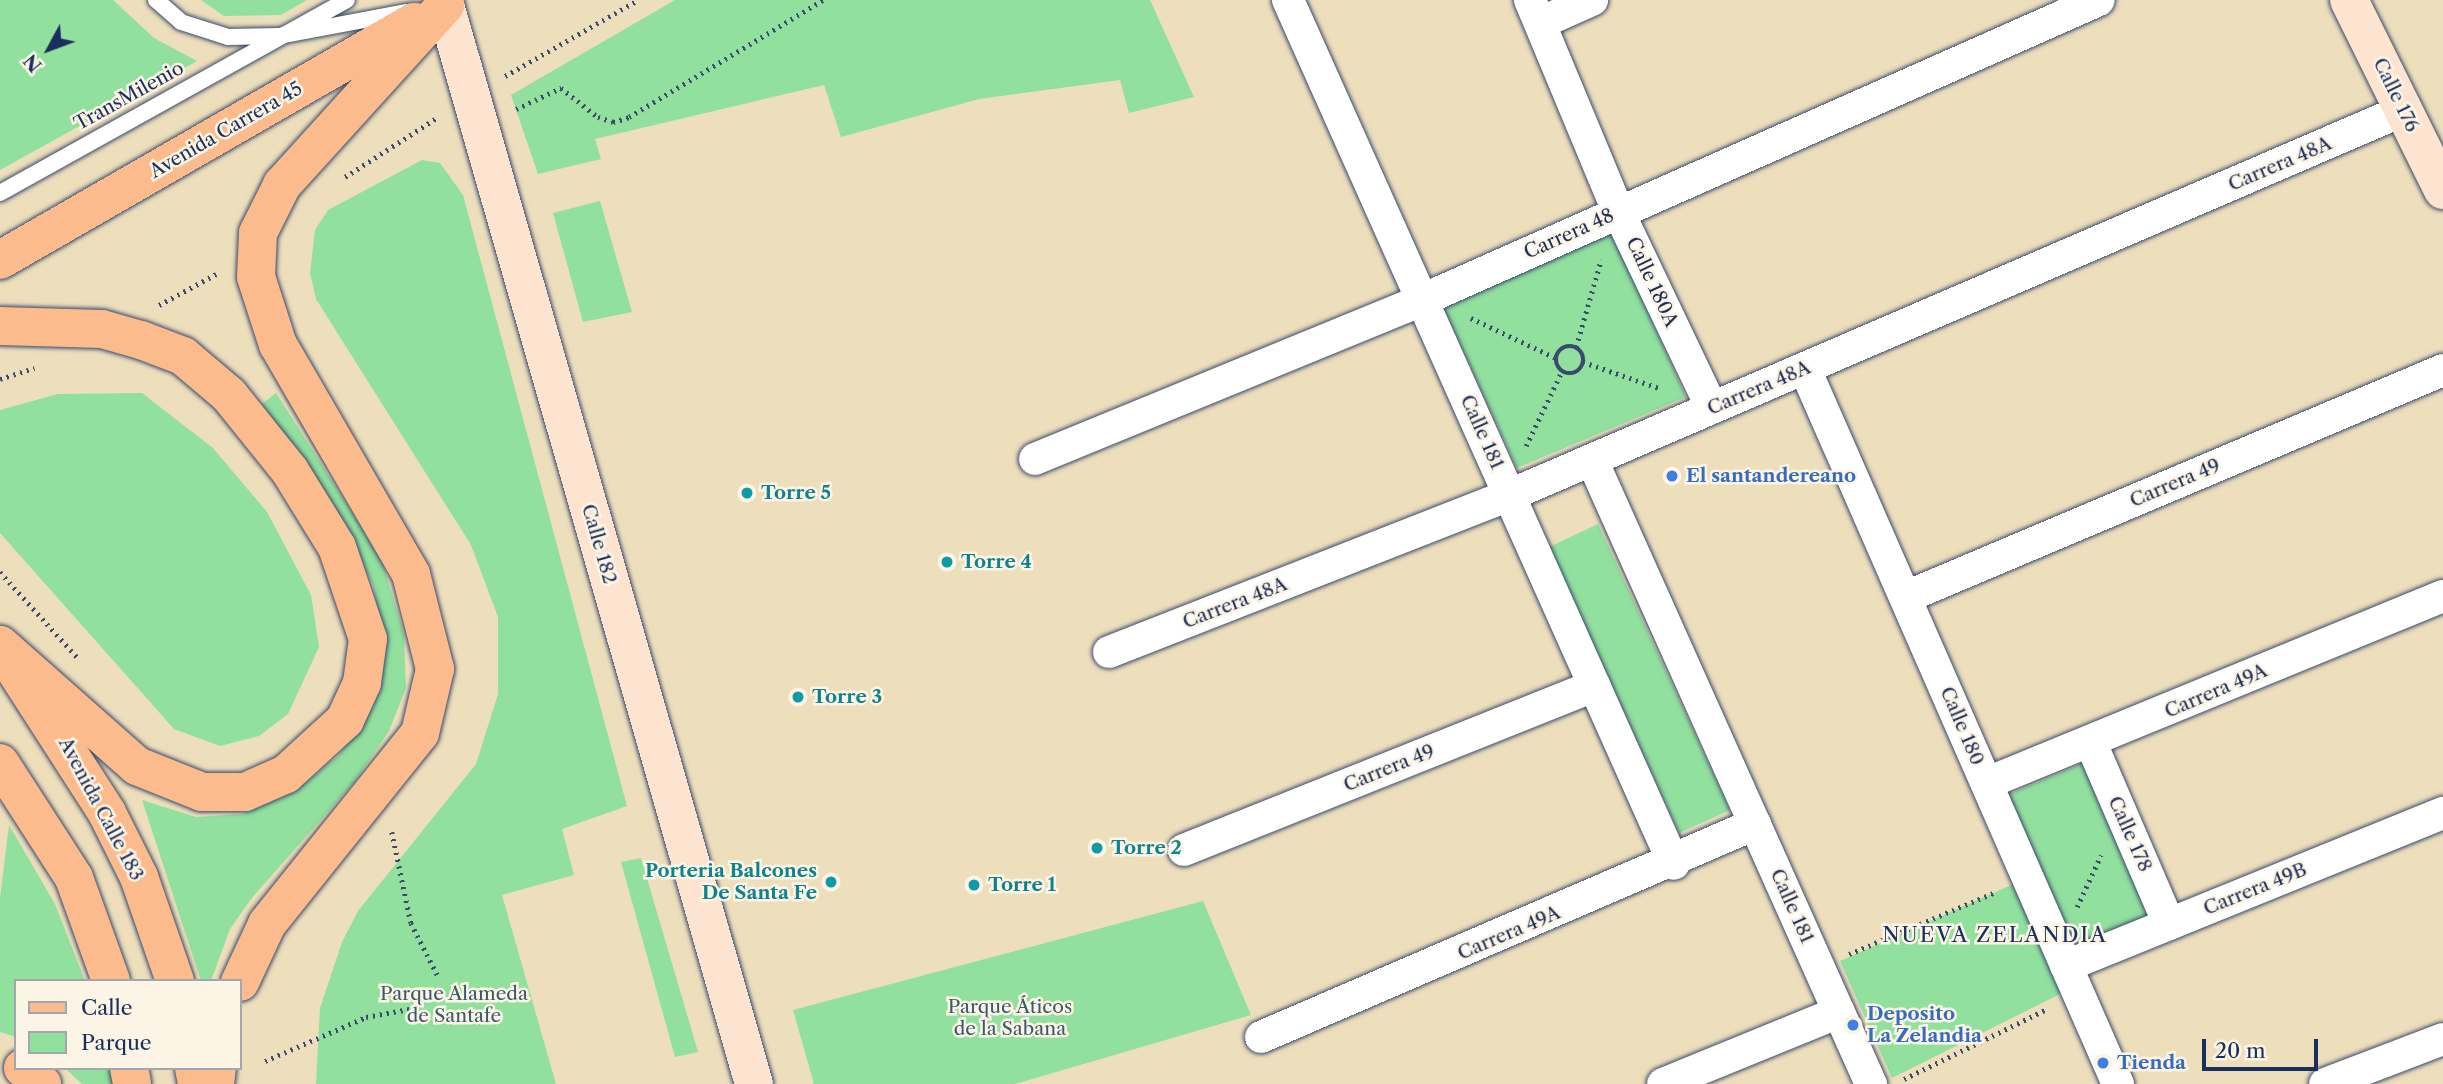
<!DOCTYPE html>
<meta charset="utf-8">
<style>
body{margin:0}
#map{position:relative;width:2443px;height:1084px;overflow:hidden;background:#eddfbc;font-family:"Libre Caslon Text",serif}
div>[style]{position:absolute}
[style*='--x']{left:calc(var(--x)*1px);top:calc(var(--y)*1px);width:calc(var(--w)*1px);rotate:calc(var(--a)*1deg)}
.green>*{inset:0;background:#91e09e}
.path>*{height:4.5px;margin-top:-2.25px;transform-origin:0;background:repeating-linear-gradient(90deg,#3a496c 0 2px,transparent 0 7px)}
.path>.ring{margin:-2.25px;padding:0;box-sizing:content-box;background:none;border:4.5px solid #3a496c;border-radius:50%}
.roads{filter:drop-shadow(0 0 2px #3a496c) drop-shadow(0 0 2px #3a496c)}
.lane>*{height:16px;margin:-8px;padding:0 8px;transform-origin:8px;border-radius:8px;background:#fff}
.street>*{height:32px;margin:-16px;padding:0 16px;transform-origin:16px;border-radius:16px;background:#fff}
.secondary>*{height:38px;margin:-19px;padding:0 19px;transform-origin:19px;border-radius:19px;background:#fde4d1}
.primary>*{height:38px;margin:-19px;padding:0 19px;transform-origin:19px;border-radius:19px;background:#fbbb8c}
.highway>*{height:38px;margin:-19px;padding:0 19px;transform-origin:19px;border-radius:19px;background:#fbbb8c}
.dots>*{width:19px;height:19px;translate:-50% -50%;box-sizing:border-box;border:4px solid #fcf5e5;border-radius:50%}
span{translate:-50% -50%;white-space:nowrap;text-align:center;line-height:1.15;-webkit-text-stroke:5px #fcf5e5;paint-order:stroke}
.street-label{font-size:19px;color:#1b2f5e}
.shop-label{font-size:19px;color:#366cbe;font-weight:700}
.left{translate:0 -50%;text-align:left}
.culture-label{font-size:19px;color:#0d838f;font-weight:700}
.right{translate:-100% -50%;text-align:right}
.park-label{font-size:19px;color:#385b6e}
.neighbourhood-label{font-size:21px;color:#1b2f5e;letter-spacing:2px}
.legend{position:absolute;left:14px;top:979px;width:228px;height:91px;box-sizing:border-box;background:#fcf5e5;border:2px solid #a2a6af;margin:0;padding:9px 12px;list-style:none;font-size:21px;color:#1b2f5e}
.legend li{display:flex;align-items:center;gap:14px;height:35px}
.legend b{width:35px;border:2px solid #a2a6af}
.north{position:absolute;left:14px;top:14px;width:70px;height:70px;-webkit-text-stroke:5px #fcf5e5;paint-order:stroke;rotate:229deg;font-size:19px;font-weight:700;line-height:28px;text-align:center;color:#1b2f5e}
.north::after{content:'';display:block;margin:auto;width:24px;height:32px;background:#1b2f5e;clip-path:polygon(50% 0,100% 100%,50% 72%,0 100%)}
.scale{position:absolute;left:2202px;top:1039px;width:116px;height:32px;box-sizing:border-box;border:4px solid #1b2f5e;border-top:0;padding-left:9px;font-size:21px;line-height:24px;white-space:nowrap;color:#1b2f5e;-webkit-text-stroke:5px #fcf5e5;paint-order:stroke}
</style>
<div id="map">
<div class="green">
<i style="clip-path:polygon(0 0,113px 0,154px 38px,197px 61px,0 170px)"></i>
<i style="clip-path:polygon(201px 0,307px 0,281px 15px,224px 16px)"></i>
<i style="clip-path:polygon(675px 0,1150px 0,1194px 97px,1129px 113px,1120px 80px,979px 99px,841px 137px,824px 85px,595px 139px,601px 159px,538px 174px,511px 95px)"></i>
<i style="clip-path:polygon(422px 160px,440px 163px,463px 195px,627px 806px,562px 829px,574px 875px,502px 895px,556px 1084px,316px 1084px,320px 1008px,342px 942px,358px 911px,476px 764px,498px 694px,498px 617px,471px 545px,316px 299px,310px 273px,315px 230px,328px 210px)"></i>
<i style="clip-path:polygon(600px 201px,632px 312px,583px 322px,553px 213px)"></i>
<i style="clip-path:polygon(1610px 228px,1686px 397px,1517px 468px,1441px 303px)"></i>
<i style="clip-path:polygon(142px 393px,213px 448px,267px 512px,311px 595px,319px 647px,288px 714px,259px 736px,220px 746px,174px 729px,0 533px,0 410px,58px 394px)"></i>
<i style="clip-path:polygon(276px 393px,381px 558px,404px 634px,406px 688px,389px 731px,355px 781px,251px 899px,230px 929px,211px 981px,201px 981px,142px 800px,196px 817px,242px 814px,293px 793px,338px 756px,376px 699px,384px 644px,373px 585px,347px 531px,262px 404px)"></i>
<i style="clip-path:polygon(1598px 524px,1730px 810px,1679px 833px,1549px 547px)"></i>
<i style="clip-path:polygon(2084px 763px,2153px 922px,2072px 954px,2002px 797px)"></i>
<i style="clip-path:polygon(9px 825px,55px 904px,85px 981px,16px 981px,16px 1037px,0 1032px,0 898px)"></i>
<i style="clip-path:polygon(641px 858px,698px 1052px,675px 1057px,621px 862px)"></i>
<i style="clip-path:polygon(2018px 882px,2068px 990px,1892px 1078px,1840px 961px)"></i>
<i style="clip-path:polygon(1203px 901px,1251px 1015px,1015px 1084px,814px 1084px,793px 1010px)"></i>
<i style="clip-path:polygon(65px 1068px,110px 1068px,113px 1084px,82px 1084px)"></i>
</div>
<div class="path">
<i style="--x:505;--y:76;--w:153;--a:-29.7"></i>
<i style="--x:516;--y:109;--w:50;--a:-25"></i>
<i style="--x:561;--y:88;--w:47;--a:38.1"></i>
<i style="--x:598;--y:117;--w:16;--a:18"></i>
<i style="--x:613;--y:122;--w:17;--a:-17"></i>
<i style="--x:629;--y:117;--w:227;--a:-31.1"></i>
<i style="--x:345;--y:177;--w:111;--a:-32.8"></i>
<i style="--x:159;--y:305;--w:65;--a:-28.5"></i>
<i style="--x:1471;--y:318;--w:94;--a:25.2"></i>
<i class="ring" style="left:1556px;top:346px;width:23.5px;height:23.5px"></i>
<i style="--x:1576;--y:347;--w:91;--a:-74"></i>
<i style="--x:1583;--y:362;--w:83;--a:18.9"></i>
<i style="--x:0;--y:379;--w:36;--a:-18"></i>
<i style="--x:1526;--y:446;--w:83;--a:-64.4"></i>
<i style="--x:0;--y:572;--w:115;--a:47.8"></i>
<i style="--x:392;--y:832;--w:93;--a:78.2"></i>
<i style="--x:411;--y:923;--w:59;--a:63"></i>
<i style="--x:2077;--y:907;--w:57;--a:-65.2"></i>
<i style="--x:1849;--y:954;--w:160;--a:-22.9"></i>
<i style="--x:265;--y:1061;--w:110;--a:-23.5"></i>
<i style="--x:366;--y:1017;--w:55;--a:-10.5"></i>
<i style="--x:1904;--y:1079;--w:159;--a:-26.1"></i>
</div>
<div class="roads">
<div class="lane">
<i style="--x:156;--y:0;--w:33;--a:41"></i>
<i style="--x:181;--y:22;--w:49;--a:17.7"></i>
<i style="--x:228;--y:37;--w:51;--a:-1.1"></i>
<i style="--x:279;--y:36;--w:129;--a:-10.7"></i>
<i style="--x:0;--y:193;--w:397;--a:-29.1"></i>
</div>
<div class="street">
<i style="--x:1288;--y:0;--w:946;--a:65.93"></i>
<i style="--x:1530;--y:0;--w:229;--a:67.4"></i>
<i style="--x:1618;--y:211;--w:218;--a:64.5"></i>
<i style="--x:1540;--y:23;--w:57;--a:-23.9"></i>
<i style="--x:1805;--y:369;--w:781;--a:66.36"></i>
<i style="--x:1035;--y:459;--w:418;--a:-22.3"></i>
<i style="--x:1422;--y:300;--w:740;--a:-23.9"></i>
<i style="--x:1592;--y:460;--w:684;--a:65.91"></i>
<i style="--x:1906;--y:597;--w:583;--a:-22.91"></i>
<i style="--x:1109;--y:652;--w:431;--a:-21.4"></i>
<i style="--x:1510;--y:495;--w:973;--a:-23.3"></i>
<i style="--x:2091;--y:743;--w:197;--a:66.7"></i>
<i style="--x:1987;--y:783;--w:493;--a:-22.3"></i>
<i style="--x:1184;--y:850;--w:442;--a:-21.8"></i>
<i style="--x:2066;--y:966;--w:407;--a:-22.1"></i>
<i style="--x:1261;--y:1037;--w:538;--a:-23.32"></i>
<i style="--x:1663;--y:1084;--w:190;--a:-22.2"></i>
<i style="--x:2325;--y:1084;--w:126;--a:-20.9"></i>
</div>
<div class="secondary">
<i style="--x:2349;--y:0;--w:212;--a:63.7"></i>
<i style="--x:445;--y:5;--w:1122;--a:74.02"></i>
</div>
<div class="primary">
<i style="--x:15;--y:670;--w:170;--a:57.2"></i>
<i style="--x:107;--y:813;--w:72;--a:63.4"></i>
<i style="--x:139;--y:877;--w:110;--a:70.9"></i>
<i style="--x:0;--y:763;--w:137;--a:57.2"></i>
<i style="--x:74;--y:878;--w:109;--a:70.2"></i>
<i style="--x:129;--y:1068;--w:16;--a:79"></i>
<i style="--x:194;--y:1068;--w:16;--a:79"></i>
</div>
<div class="highway">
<i style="--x:0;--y:260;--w:478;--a:-29.9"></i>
<i style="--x:0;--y:326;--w:102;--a:1.7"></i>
<i style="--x:102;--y:329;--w:41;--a:15.8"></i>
<i style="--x:141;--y:340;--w:45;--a:20.9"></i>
<i style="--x:183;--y:356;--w:60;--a:40.3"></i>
<i style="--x:229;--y:395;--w:97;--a:51.2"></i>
<i style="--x:290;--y:471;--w:89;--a:58.3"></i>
<i style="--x:337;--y:547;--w:97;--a:71.4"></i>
<i style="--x:368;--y:639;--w:44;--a:97.8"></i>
<i style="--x:362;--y:683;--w:41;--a:114.7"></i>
<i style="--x:345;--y:720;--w:80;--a:137.5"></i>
<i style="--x:286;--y:774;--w:45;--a:156.3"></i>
<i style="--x:245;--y:792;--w:43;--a:180"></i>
<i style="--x:202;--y:792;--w:70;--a:-158.2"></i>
<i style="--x:137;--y:766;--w:183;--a:-138.5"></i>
<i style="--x:240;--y:982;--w:64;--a:-65"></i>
<i style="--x:267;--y:924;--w:245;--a:-51.3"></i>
<i style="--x:420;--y:733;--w:66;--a:-76.8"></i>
<i style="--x:435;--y:669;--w:98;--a:-104.2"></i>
<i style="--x:411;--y:574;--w:265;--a:-120.1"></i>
<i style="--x:278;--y:345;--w:71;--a:-107.9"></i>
<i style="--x:256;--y:277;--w:44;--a:-87.4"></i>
<i style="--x:258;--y:233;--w:54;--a:-63.4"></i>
<i style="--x:282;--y:185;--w:243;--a:-47.8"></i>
<i style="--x:23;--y:1068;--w:25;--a:40"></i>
<i style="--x:215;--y:1084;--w:16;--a:-83"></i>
</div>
</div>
<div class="dots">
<i style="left:1672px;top:476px;background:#3f7fe0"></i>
<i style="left:747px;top:493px;background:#0f9aa8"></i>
<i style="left:947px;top:562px;background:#0f9aa8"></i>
<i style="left:798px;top:697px;background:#0f9aa8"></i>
<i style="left:1097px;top:848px;background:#0f9aa8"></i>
<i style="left:831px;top:882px;background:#0f9aa8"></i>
<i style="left:974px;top:885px;background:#0f9aa8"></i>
<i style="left:1853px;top:1025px;background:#3f7fe0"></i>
<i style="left:2103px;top:1063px;background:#3f7fe0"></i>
</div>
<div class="street-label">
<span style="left:2396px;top:95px;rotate:64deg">Calle 176</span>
<span style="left:129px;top:96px;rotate:-29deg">TransMilenio</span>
<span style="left:226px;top:130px;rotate:-30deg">Avenida Carrera 45</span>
<span style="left:2280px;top:164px;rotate:-23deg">Carrera 48A</span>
<span style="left:1569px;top:234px;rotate:-24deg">Carrera 48</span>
<span style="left:1652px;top:282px;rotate:65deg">Calle 180A</span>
<span style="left:1759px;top:388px;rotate:-23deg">Carrera 48A</span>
<span style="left:1482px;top:432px;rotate:66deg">Calle 181</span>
<span style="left:2175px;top:483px;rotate:-23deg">Carrera 49</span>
<span style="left:599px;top:544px;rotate:74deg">Calle 182</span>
<span style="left:1235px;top:603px;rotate:-21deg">Carrera 48A</span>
<span style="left:2216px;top:691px;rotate:-23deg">Carrera 49A</span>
<span style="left:1962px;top:726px;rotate:67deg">Calle 180</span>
<span style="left:1389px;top:768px;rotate:-22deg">Carrera 49</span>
<span style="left:101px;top:809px;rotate:62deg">Avenida Calle 183</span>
<span style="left:2130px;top:834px;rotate:66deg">Calle 178</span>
<span style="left:2255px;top:889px;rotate:-22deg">Carrera 49B</span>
<span style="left:1792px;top:906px;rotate:66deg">Calle 181</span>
<span style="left:1509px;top:933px;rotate:-23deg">Carrera 49A</span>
</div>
<div class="shop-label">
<span class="left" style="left:1686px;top:476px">El santandereano</span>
<span class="left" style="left:1867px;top:1025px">Deposito<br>La Zelandia</span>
<span class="left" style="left:2117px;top:1063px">Tienda</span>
</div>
<div class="culture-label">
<span class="left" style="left:761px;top:493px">Torre 5</span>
<span class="left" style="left:961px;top:562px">Torre 4</span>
<span class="left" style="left:812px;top:697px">Torre 3</span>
<span class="left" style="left:1111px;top:848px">Torre 2</span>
<span class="right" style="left:817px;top:882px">Porteria Balcones<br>De Santa Fe</span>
<span class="left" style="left:988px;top:885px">Torre 1</span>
</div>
<div class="park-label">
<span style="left:454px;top:1005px">Parque Alameda<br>de Santafe</span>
<span style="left:1010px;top:1018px">Parque Áticos<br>de la Sabana</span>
</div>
<div class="neighbourhood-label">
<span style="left:1995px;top:935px">NUEVA ZELANDIA</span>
</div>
<ul class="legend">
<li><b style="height:9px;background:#fbbb8c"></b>Calle</li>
<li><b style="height:19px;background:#91e09e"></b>Parque</li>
</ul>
<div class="north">N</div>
<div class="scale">20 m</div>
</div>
